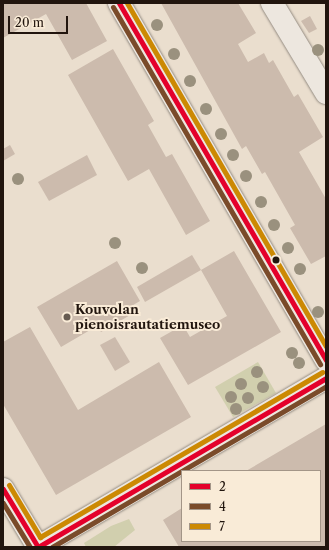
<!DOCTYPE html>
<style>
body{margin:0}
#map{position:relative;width:329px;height:550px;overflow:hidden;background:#eadece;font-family:"Libre Caslon Text",serif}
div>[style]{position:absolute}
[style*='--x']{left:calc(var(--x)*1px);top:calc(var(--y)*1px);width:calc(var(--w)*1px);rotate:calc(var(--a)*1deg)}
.green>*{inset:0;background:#d1cfae}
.building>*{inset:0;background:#ccbbad}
.roads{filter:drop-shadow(0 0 1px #948c82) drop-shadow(0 0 1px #948c82)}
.minor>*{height:22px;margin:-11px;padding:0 11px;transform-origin:11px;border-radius:11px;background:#ede7df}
.bus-1>*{height:5px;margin:-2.5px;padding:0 2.5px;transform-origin:2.5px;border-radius:2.5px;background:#e4002b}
.bus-2>*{height:5px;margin:-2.5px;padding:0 2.5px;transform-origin:2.5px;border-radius:2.5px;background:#7a4b2a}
.bus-3>*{height:5px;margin:-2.5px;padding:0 2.5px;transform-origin:2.5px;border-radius:2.5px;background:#cc8903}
.trees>*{width:12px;height:12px;margin:-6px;border-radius:50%;background:#9a917e}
.dots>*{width:11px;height:11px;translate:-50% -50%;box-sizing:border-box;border:2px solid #f9ebd7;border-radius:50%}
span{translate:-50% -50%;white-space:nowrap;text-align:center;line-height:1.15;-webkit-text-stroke:4px #f9ebd7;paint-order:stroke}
.poi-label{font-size:13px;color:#21150e;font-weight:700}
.left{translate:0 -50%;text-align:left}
.frame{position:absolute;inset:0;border:4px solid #21150e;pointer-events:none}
.legend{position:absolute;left:181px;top:470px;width:140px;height:72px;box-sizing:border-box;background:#f9ebd7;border:1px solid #a39587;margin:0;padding:5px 7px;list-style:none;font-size:12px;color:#21150e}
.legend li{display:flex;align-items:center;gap:8px;height:20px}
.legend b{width:20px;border:1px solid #a39587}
.scale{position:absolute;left:8px;top:16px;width:60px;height:18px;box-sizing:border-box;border:2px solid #21150e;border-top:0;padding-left:5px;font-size:12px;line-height:14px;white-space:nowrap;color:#21150e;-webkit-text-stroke:3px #f9ebd7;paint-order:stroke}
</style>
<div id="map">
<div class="green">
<i style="clip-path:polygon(258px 362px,276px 393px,233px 417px,215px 387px)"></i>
<i style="clip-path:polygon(129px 519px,135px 530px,114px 547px,86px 547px,84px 543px,111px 526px)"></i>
</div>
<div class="building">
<i style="clip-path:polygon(3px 3px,86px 3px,107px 41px,72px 60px,46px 14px,3px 38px)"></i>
<i style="clip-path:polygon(161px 3px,238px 3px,256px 33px,238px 44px,248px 62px,264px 53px,269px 63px,273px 60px,294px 97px,298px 94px,323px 137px,299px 152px,326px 199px,326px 256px,311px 264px,290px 228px,295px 225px,265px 172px,262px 174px,246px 146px,242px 149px)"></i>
<i style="clip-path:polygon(310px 16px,317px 29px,309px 33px,301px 21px)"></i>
<i style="clip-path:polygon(113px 49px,154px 121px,148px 125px,166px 157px,172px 154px,210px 221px,186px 235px,149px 169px,128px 181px,68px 75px)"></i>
<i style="clip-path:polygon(10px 145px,15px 154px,3px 161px,3px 149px)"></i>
<i style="clip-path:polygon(87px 155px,97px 175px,49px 201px,38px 182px)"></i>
<i style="clip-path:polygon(234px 251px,281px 332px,188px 385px,160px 338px,183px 325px,190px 337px,227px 316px,201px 270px)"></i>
<i style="clip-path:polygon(192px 255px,201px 270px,145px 302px,137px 287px)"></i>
<i style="clip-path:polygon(117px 261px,140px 301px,128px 308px,132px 314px,101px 332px,97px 326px,61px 347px,37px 307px)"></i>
<i style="clip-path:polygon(30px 327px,78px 410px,159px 362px,191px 417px,56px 495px,3px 404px,3px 342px)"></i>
<i style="clip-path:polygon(115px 337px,130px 362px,115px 371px,100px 345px)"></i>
<i style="clip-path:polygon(326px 424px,326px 547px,179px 547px,163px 520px,182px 508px,182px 541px,320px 541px,320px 471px,246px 471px)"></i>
</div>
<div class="roads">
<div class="minor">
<i style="--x:119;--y:3;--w:413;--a:59.9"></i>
<i style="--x:272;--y:3;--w:105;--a:59"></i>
<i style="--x:3;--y:489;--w:68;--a:58.9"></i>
<i style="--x:38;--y:547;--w:334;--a:-30.4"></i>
</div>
</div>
<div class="bus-1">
<i style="--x:119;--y:3;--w:413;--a:59.9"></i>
<i style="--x:3;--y:489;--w:68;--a:58.9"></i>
<i style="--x:38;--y:547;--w:334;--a:-30.4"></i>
</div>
<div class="bus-2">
<i style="--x:113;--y:7;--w:413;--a:59.9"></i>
<i style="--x:3;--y:503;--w:52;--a:58.5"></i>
<i style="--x:52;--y:547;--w:318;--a:-30.4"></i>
</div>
<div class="bus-3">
<i style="--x:127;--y:3;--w:397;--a:59.9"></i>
<i style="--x:9;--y:485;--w:61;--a:59.2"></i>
<i style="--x:40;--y:537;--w:327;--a:-30.3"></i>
</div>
<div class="trees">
<i style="left:157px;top:25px"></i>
<i style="left:318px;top:50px"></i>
<i style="left:174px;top:54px"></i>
<i style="left:190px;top:81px"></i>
<i style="left:206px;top:109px"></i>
<i style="left:221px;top:134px"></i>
<i style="left:233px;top:155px"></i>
<i style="left:246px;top:176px"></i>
<i style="left:18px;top:179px"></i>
<i style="left:261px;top:202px"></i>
<i style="left:274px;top:225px"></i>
<i style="left:115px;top:243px"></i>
<i style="left:288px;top:248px"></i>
<i style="left:142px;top:268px"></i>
<i style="left:300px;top:269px"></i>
<i style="left:318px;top:312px"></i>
<i style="left:292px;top:353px"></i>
<i style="left:299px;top:363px"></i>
<i style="left:257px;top:372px"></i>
<i style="left:241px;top:384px"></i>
<i style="left:263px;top:387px"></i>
<i style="left:231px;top:397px"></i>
<i style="left:248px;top:398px"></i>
<i style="left:236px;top:409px"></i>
</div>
<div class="dots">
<i style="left:276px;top:260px;background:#21150e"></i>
<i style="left:67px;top:317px;background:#675b51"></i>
</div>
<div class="poi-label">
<span class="left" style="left:75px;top:317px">Kouvolan<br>pienoisrautatiemuseo</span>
</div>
<div class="frame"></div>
<ul class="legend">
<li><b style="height:5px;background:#e4002b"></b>2</li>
<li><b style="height:5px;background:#7a4b2a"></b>4</li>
<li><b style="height:5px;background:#cc8903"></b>7</li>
</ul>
<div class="scale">20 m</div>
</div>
